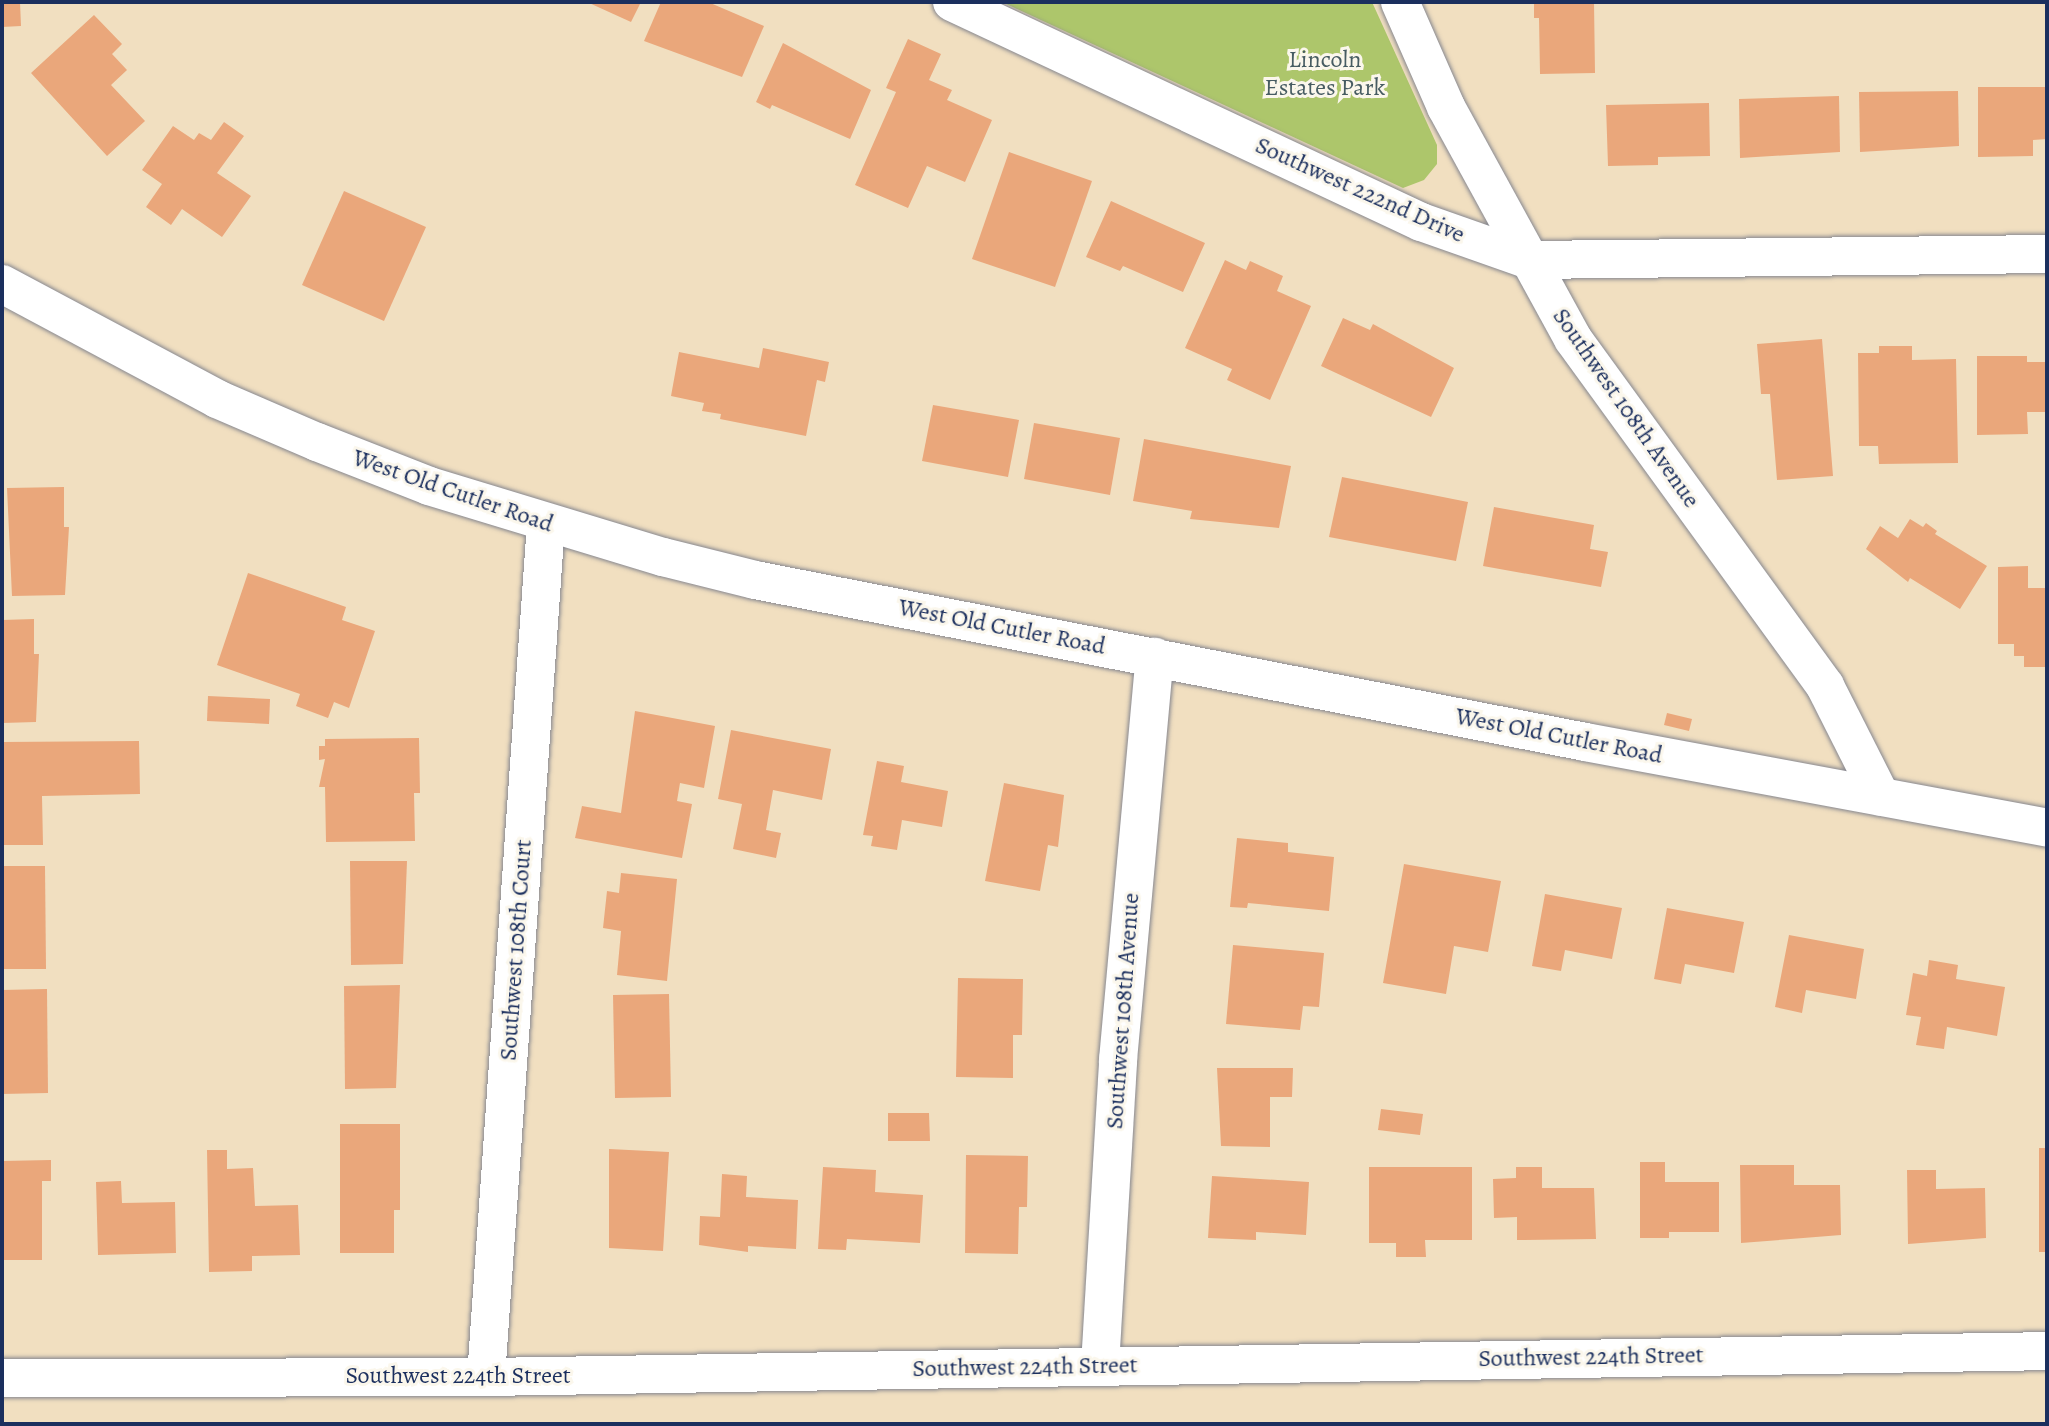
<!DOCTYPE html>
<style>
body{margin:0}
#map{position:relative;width:2049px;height:1426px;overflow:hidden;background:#f1dfc0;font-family:Alegreya,serif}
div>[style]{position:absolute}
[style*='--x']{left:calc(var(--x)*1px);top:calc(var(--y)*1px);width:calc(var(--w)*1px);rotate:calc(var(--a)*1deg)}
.green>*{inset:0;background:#adc66b}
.building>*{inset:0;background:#eaa77b}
.roads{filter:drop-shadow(0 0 2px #86878f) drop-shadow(0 0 2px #86878f)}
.minor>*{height:38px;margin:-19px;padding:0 19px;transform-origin:19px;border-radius:19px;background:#fff}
span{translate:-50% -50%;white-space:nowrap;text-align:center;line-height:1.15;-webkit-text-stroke:6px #fbf7ec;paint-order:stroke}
.park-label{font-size:24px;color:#475c62}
.street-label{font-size:24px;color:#1b2f5e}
.frame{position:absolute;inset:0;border:4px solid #1b2f5e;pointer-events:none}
</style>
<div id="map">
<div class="green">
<i style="clip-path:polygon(1002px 2px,1372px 2px,1437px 145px,1437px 164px,1424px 180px,1403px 188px)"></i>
</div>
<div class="building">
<i style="clip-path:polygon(2px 2px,20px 2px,21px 26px,2px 27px)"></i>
<i style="clip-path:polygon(587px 2px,641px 2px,631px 22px)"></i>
<i style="clip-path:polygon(661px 2px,708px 2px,764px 26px,742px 77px,644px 41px)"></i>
<i style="clip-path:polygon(1534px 2px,1594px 2px,1595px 73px,1540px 74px,1539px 18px,1534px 18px)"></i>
<i style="clip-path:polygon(94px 15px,122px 44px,112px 54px,127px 70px,111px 85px,145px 121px,107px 156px,31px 73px)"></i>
<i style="clip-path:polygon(908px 39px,941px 54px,929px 80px,952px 90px,947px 100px,992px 120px,965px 182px,927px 166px,908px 208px,855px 185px,896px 92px,886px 88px)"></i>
<i style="clip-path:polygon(783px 43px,871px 90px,850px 139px,772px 105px,770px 109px,756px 102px)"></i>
<i style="clip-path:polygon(1978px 87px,2047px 87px,2047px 139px,2033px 140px,2033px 156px,1978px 157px)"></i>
<i style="clip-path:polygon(1958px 91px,1959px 146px,1860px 152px,1859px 92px)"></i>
<i style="clip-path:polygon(1839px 96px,1840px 152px,1740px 158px,1739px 99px)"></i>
<i style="clip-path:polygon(1709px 103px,1710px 156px,1658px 157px,1658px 165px,1608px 166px,1606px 105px)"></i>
<i style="clip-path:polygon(224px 122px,244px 136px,217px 173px,251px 196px,222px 237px,182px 209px,171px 225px,146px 207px,162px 184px,142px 170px,173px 126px,194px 140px,199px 133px,211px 140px)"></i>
<i style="clip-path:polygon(1009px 152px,1092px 181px,1055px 287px,972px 259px)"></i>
<i style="clip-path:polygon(344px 191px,426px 227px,384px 321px,302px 285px)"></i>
<i style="clip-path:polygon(1111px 201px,1205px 243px,1183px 292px,1123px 266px,1120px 271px,1086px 257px)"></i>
<i style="clip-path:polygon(1225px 260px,1246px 270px,1250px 261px,1283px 276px,1277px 291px,1311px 306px,1270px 400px,1227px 380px,1232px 369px,1185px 348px)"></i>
<i style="clip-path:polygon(1343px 318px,1370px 330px,1373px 324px,1454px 368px,1431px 417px,1321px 366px)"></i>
<i style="clip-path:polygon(1822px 339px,1833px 476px,1777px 480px,1770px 394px,1761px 394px,1757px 344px)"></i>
<i style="clip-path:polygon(1879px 346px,1912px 346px,1912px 360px,1956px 359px,1958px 463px,1879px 464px,1878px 446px,1859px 446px,1858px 353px,1879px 353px)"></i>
<i style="clip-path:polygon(763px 348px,829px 362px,825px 382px,817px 380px,806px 436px,720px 419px,721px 414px,702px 411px,704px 403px,671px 396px,679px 352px,759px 368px)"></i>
<i style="clip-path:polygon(1977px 356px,2027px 356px,2027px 362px,2047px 362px,2047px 412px,2027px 412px,2028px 434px,1977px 435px)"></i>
<i style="clip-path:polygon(933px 405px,1019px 420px,1008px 477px,922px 461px)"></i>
<i style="clip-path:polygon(1034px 423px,1120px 438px,1110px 495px,1024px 479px)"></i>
<i style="clip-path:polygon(1144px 439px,1291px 466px,1279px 528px,1190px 519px,1192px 511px,1133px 501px)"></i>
<i style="clip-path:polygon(1342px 477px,1468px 502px,1456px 561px,1329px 537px)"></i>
<i style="clip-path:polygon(64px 487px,64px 527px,69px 527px,65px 595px,12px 596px,7px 488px)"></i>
<i style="clip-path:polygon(1494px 507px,1594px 525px,1590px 549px,1608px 552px,1601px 587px,1483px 566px)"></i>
<i style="clip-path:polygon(1910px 519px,1923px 527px,1926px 523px,1937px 531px,1935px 534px,1987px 566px,1960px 609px,1910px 578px,1908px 582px,1866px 549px,1880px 526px,1898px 538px)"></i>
<i style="clip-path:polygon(2028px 566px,2028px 588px,2047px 588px,2047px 667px,2024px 667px,2024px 656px,2014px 656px,2014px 644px,1998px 644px,1998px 567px)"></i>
<i style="clip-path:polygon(248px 573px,346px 607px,342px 620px,375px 631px,349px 708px,334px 702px,328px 718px,296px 706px,300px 694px,217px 665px)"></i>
<i style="clip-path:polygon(34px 619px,34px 654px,39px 654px,36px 722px,2px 723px,2px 620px)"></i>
<i style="clip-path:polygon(208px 696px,270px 699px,269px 724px,207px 721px)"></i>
<i style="clip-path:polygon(635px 711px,715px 726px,704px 788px,680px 783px,677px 801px,692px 804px,682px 858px,575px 838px,582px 806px,621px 813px)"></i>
<i style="clip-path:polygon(1667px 713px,1692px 719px,1689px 731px,1664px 725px)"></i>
<i style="clip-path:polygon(731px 730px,831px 749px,822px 800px,773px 790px,766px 830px,781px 833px,776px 858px,733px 849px,742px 804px,718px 799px)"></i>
<i style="clip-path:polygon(419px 738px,420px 793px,414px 793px,415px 841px,326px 842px,325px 787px,319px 787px,325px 759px,319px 760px,319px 746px,325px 746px,325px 739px)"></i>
<i style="clip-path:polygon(139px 741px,140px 794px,42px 796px,43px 845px,2px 845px,2px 742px)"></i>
<i style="clip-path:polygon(877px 761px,904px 766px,901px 782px,948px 791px,942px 827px,902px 820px,897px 850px,871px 846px,873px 836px,863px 835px)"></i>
<i style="clip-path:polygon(1004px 783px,1064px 795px,1058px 847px,1048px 845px,1040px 891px,985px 881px)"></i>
<i style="clip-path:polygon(1237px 838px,1288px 843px,1288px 852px,1334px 857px,1329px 911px,1248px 903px,1247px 908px,1230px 907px)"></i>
<i style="clip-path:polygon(350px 861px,407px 861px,403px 964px,351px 965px)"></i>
<i style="clip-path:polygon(1404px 864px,1501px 881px,1488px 952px,1454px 946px,1446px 994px,1383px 983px)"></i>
<i style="clip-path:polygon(2px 866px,45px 866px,46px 969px,2px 969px)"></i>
<i style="clip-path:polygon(621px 873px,677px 879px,667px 981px,617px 975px,621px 931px,603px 928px,607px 891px,619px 893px)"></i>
<i style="clip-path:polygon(1545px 894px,1622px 908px,1612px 959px,1565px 950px,1561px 971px,1532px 966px)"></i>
<i style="clip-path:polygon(1667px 908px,1744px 922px,1734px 973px,1685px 964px,1681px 984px,1654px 979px)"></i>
<i style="clip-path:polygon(1789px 935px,1864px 949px,1856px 999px,1806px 990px,1802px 1013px,1775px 1007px)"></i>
<i style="clip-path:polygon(1233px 945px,1324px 953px,1319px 1007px,1303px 1006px,1300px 1030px,1226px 1024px)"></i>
<i style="clip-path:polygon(1929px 960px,1958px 965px,1956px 979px,2005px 987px,1997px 1036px,1947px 1027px,1944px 1049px,1916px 1045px,1921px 1017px,1906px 1015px,1913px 973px,1927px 976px)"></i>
<i style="clip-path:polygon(958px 978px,1023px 979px,1022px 1035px,1013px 1035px,1013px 1078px,956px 1077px)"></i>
<i style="clip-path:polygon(400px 985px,396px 1088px,345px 1089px,344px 986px)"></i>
<i style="clip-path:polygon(47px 989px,48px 1093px,2px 1094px,2px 990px)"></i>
<i style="clip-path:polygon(669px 994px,671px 1097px,615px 1098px,613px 995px)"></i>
<i style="clip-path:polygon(1217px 1068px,1293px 1068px,1292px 1097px,1270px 1097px,1270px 1147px,1221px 1146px)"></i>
<i style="clip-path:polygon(1381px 1109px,1423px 1114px,1420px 1135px,1378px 1130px)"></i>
<i style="clip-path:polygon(888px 1113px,929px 1113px,930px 1141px,888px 1141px)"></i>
<i style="clip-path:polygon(340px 1124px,400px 1124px,400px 1210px,394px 1210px,394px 1253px,340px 1253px)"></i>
<i style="clip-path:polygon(2039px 1148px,2047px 1148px,2047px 1252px,2039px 1252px)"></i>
<i style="clip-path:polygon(609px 1149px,669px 1152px,663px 1251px,609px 1248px)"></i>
<i style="clip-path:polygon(207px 1150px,227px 1150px,227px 1169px,253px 1168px,255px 1206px,298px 1205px,300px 1255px,252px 1256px,252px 1271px,209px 1272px)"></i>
<i style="clip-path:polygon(966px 1155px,1028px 1156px,1027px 1207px,1019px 1207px,1018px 1254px,965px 1253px)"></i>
<i style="clip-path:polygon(51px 1160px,51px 1181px,42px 1181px,42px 1260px,2px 1260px,2px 1161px)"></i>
<i style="clip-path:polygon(1640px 1162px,1665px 1162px,1665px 1182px,1719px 1182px,1719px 1232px,1669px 1232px,1669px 1238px,1640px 1238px)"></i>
<i style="clip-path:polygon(1740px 1165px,1794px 1165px,1794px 1185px,1840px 1185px,1841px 1235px,1741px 1243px)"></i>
<i style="clip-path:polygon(823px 1167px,876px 1170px,875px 1192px,923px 1195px,920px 1243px,847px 1239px,846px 1250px,818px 1249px)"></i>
<i style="clip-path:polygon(1369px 1167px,1472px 1167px,1472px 1240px,1425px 1240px,1426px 1257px,1396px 1257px,1396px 1243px,1369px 1243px)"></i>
<i style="clip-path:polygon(1516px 1167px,1542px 1167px,1542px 1188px,1594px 1188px,1596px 1239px,1517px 1240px,1517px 1217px,1494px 1218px,1493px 1179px,1516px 1178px)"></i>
<i style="clip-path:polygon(1907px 1170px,1936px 1170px,1936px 1189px,1985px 1188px,1986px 1238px,1908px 1244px)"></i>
<i style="clip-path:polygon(722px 1174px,747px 1176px,746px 1197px,798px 1200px,796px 1249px,748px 1246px,748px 1252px,699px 1245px,700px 1216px,720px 1217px)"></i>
<i style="clip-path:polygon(1212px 1176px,1309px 1182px,1306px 1235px,1256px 1232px,1256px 1240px,1208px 1238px)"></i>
<i style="clip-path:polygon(121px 1181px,122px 1203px,175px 1202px,176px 1253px,98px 1255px,96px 1182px)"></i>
</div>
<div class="roads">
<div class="minor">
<i style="--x:952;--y:2;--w:518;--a:25.13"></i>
<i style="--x:1421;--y:222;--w:114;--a:19.4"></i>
<i style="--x:1529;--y:260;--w:518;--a:-0.66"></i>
<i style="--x:1400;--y:2;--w:115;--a:66.3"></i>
<i style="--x:1446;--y:107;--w:264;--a:61.3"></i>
<i style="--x:1573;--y:339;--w:429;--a:54"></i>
<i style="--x:1825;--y:686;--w:124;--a:63.2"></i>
<i style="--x:2;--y:284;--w:244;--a:28.1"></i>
<i style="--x:217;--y:399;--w:109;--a:23.3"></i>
<i style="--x:317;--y:442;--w:120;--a:21.4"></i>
<i style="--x:429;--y:486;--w:245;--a:16.9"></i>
<i style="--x:663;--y:557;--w:95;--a:14"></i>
<i style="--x:755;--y:580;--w:846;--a:11.04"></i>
<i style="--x:1585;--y:742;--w:470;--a:10.5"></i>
<i style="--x:1100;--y:1366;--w:307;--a:-86.6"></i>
<i style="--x:1118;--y:1060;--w:405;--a:-84.8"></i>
<i style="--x:486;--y:1377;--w:855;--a:-85.98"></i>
<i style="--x:2;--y:1378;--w:484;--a:-0.1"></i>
<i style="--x:486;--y:1377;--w:1561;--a:-0.95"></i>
</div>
</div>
<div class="park-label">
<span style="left:1325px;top:74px">Lincoln<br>Estates Park</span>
</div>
<div class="street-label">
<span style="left:1360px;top:190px;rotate:24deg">Southwest 222nd Drive</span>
<span style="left:1626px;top:408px;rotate:55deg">Southwest 108th Avenue</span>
<span style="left:453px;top:491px;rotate:19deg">West Old Cutler Road</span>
<span style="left:1002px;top:627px;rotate:11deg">West Old Cutler Road</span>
<span style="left:1559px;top:736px;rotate:11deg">West Old Cutler Road</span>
<span style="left:516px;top:950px;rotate:-86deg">Southwest 108th Court</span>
<span style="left:1123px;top:1011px;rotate:-86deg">Southwest 108th Avenue</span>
<span style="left:1591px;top:1357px;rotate:-1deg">Southwest 224th Street</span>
<span style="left:1025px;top:1367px;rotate:-1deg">Southwest 224th Street</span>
<span style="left:458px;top:1376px">Southwest 224th Street</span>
</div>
<div class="frame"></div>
</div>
